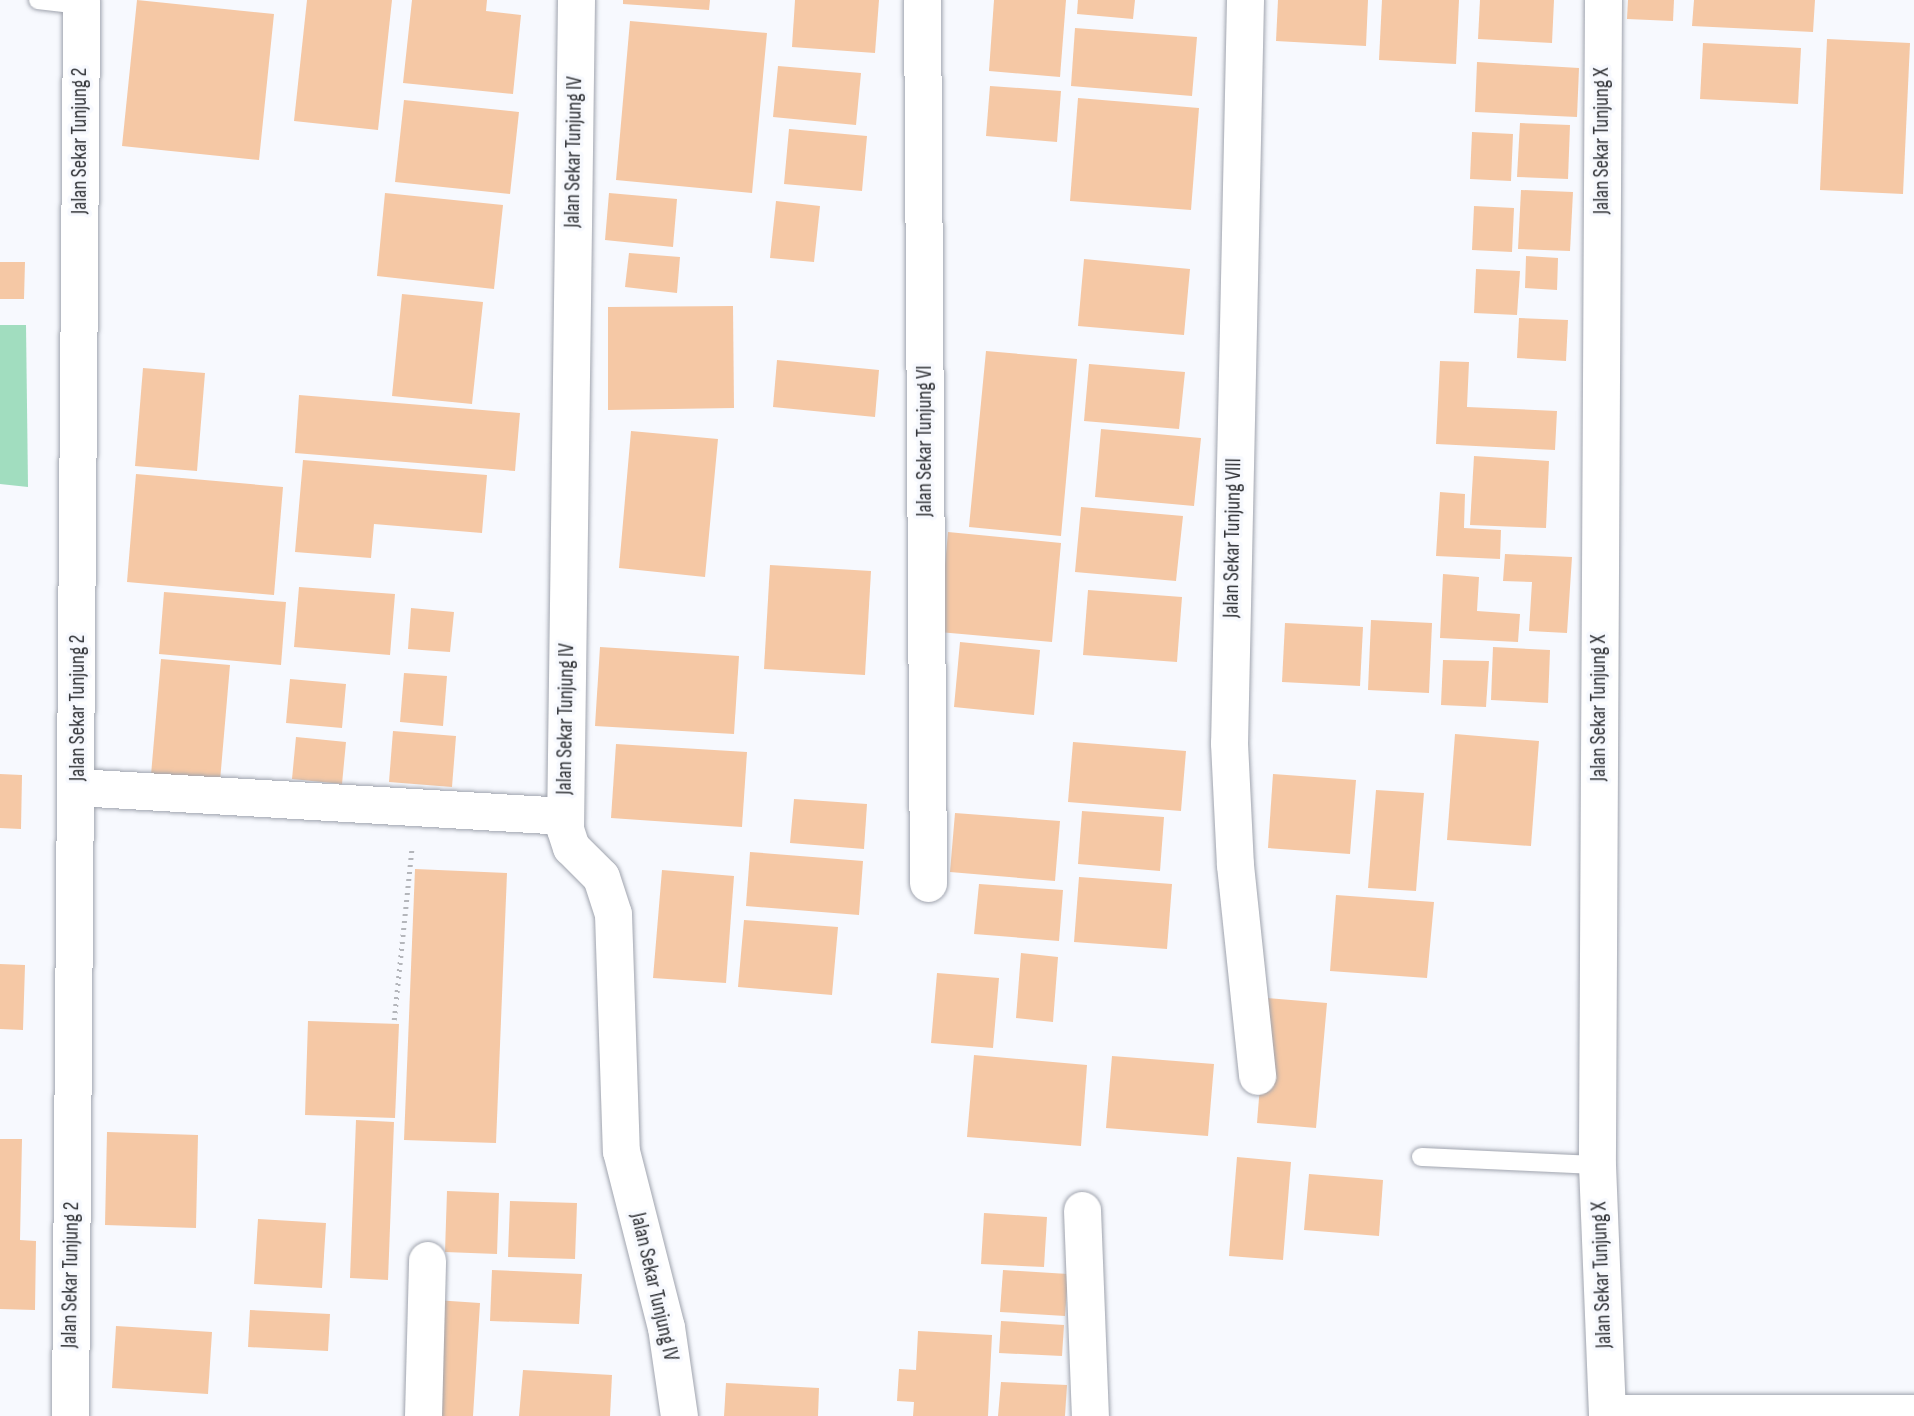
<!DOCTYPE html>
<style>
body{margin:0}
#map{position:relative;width:1914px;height:1416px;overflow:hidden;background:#f7f9fe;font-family:"Sofia Sans Condensed",sans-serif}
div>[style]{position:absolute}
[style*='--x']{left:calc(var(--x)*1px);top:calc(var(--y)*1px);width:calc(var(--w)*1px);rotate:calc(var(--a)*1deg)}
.green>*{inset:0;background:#a1ddbf}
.building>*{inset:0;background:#f5c8a5}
.path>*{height:4.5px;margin-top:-2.25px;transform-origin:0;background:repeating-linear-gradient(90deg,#b4b6bb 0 2px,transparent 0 7px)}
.roads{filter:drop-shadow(0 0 2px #a0a4ae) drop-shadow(0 0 2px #a0a4ae)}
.lane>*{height:18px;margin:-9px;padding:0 9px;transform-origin:9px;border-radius:9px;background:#fff}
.street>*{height:37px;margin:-18.5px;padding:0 18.5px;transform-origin:18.5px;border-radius:18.5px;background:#fff}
span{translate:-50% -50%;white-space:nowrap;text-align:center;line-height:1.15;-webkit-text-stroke:7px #f7f9fe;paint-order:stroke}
.street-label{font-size:21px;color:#303236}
</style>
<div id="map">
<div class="green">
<i style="clip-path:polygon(0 325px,26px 325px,28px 487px,0 484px)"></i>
</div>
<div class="building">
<i style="clip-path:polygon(137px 0,274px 14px,259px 160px,122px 146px)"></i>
<i style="clip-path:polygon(307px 0,392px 0,378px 130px,294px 121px)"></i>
<i style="clip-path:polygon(412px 0,487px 0,486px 11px,521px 15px,513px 94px,403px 83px)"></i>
<i style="clip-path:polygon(623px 0,710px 0,709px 10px,623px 4px)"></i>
<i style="clip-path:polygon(795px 0,879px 0,875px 53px,792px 47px)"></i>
<i style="clip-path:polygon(994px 0,1066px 0,1060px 77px,989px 71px)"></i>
<i style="clip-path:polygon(1078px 0,1135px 0,1133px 19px,1077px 14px)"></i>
<i style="clip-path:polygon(1278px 0,1368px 0,1366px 46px,1276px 41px)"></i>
<i style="clip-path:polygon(1382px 0,1459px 0,1456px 64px,1379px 60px)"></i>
<i style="clip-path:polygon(1480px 0,1554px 0,1552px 43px,1478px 39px)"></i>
<i style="clip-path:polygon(1628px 0,1674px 0,1673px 21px,1627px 19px)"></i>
<i style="clip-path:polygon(1694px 0,1815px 0,1813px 32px,1692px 26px)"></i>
<i style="clip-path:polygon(630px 21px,767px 33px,752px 193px,616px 180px)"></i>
<i style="clip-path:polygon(1075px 28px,1197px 37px,1192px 96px,1071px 86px)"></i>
<i style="clip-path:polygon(1827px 39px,1910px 43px,1903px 194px,1820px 190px)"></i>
<i style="clip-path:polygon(1703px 43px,1801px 48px,1798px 104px,1700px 99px)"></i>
<i style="clip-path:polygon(1477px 62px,1579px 68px,1577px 117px,1475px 112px)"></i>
<i style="clip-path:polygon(778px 66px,861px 73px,856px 125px,773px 117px)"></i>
<i style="clip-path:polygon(990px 86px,1061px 91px,1057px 142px,986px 136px)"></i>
<i style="clip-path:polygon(1078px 98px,1199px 108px,1191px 210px,1070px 201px)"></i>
<i style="clip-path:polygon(404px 100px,519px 112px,510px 194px,395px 182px)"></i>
<i style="clip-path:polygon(1520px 123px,1570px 125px,1568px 179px,1517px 177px)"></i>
<i style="clip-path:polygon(789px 129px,867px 136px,862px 191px,784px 184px)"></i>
<i style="clip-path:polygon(1472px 132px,1513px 134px,1511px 181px,1470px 179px)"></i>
<i style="clip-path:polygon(1521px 190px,1573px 192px,1570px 251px,1518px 249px)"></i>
<i style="clip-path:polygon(385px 193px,503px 205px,494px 289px,377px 276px)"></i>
<i style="clip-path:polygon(609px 193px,677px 199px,673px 247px,605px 240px)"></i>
<i style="clip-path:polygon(776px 201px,820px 206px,814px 262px,770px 258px)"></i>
<i style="clip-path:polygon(1474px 206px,1514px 208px,1512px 252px,1472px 250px)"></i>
<i style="clip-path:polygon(629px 253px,680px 257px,677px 293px,625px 287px)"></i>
<i style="clip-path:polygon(1526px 256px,1558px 258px,1557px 290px,1525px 288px)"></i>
<i style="clip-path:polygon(1084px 259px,1190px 269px,1184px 335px,1078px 326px)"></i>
<i style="clip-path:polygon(0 262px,25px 262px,24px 299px,0 299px)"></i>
<i style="clip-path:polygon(1476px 269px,1520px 271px,1517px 315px,1474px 313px)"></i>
<i style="clip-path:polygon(402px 294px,483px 302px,472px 404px,392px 396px)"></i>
<i style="clip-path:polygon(733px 306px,734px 408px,608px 410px,608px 307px)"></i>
<i style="clip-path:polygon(1519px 318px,1568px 320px,1566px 361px,1517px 358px)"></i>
<i style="clip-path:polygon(986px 351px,1077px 359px,1061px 536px,969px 527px)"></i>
<i style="clip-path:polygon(777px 360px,879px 370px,875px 417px,773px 407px)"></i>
<i style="clip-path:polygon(1440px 361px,1469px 362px,1467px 407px,1557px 411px,1555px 450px,1436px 444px)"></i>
<i style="clip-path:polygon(1089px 364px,1185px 372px,1179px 429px,1084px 421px)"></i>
<i style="clip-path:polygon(143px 368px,205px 373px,197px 471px,135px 466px)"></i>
<i style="clip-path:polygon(299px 395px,520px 413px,515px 471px,295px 453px)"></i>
<i style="clip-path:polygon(1101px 429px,1201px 438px,1194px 506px,1095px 497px)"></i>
<i style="clip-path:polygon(631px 431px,718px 439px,705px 577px,619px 568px)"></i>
<i style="clip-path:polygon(1474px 456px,1549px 461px,1546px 528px,1470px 525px)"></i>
<i style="clip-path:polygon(303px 460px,487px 475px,482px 533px,374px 524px,371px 558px,295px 552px)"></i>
<i style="clip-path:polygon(136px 474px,283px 487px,274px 595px,127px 582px)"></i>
<i style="clip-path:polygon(1440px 492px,1465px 494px,1464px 528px,1501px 530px,1500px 559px,1436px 556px)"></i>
<i style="clip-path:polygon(1081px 507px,1183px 516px,1176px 581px,1075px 572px)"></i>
<i style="clip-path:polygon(948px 532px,1061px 543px,1052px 642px,939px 632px)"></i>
<i style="clip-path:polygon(1505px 554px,1572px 557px,1567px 633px,1529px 631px,1532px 582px,1503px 581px)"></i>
<i style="clip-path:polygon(770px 565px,871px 571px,865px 675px,764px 669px)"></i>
<i style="clip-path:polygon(1443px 574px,1479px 577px,1477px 611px,1520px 614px,1518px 642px,1440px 638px)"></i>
<i style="clip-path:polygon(299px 587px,395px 594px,390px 655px,294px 647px)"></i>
<i style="clip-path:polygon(1088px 590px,1182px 597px,1177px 662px,1083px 655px)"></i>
<i style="clip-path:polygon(164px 592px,286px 602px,281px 665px,159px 654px)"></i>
<i style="clip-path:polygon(411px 608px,454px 612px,450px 652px,408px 649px)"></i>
<i style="clip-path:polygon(1371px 620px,1432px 623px,1429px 693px,1368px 690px)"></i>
<i style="clip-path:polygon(1285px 623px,1363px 627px,1360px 686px,1282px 682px)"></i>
<i style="clip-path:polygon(960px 642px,1040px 650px,1034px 715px,954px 707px)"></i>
<i style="clip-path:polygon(600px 647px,739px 656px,734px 734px,595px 726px)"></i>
<i style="clip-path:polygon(1493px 647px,1550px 650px,1548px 703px,1491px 700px)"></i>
<i style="clip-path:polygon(161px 659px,230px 665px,220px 781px,151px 775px)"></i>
<i style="clip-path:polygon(1443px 660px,1489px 661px,1486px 707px,1441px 705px)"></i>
<i style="clip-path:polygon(404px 673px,447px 676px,443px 726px,400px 722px)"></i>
<i style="clip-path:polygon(290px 679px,346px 684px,342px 728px,286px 723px)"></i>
<i style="clip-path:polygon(393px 731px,456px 736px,452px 787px,389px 782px)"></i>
<i style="clip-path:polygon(1455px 734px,1539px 741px,1531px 846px,1447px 840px)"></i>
<i style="clip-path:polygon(296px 737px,346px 742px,342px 784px,292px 779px)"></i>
<i style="clip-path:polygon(1073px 742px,1186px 751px,1181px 811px,1068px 802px)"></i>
<i style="clip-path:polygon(616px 744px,747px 752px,742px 827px,611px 818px)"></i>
<i style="clip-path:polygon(0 774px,22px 775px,21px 829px,0 828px)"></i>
<i style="clip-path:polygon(1273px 774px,1356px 780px,1350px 854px,1268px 848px)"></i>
<i style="clip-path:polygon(1376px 790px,1424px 793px,1416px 891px,1368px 888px)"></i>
<i style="clip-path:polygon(794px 799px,867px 804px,864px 849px,790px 843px)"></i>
<i style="clip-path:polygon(1082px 811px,1164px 817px,1160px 871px,1078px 864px)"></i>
<i style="clip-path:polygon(955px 813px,1060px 821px,1055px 881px,950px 872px)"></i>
<i style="clip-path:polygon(750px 852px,863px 861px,859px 915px,746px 906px)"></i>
<i style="clip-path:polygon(415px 869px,507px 873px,496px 1143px,404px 1140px)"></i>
<i style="clip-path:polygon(662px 870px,734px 876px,726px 983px,653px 978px)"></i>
<i style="clip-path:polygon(1079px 877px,1172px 884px,1167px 949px,1074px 942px)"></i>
<i style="clip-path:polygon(979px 884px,1063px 890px,1059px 941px,974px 934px)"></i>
<i style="clip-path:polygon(1336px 895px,1434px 902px,1427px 978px,1330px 971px)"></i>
<i style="clip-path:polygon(744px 920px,838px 927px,832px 995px,738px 987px)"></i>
<i style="clip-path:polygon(1021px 953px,1058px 957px,1053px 1022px,1016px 1018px)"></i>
<i style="clip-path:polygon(0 964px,25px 965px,23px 1030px,0 1029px)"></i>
<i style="clip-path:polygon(937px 973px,999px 978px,993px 1048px,931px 1043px)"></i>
<i style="clip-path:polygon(1267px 998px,1327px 1003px,1316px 1128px,1257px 1123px)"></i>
<i style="clip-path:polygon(308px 1021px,399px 1024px,395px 1118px,305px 1115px)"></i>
<i style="clip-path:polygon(974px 1055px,1087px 1065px,1081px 1146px,967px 1137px)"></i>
<i style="clip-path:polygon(1112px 1056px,1214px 1064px,1208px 1136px,1106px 1128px)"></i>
<i style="clip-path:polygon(356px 1120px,394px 1122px,388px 1280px,350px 1278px)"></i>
<i style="clip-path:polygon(107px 1132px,198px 1135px,196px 1228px,105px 1225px)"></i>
<i style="clip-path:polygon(0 1139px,22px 1139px,20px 1240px,36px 1241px,35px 1310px,0 1309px)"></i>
<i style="clip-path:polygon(1237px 1157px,1291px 1162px,1283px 1260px,1229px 1256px)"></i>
<i style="clip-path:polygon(1309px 1174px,1383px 1180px,1379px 1236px,1304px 1230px)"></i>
<i style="clip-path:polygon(447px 1191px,499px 1193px,497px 1254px,445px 1252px)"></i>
<i style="clip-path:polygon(510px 1201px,577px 1203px,575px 1259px,508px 1257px)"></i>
<i style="clip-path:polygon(984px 1213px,1047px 1217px,1044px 1267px,981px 1264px)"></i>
<i style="clip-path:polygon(258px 1219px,326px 1223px,322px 1288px,254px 1284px)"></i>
<i style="clip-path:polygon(492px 1270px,582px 1274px,579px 1324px,490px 1321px)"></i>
<i style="clip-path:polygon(1003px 1270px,1068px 1274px,1065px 1316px,1000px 1312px)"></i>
<i style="clip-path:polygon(435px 1300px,480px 1303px,473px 1416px,428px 1416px)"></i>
<i style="clip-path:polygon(250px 1310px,330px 1314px,328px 1351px,248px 1347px)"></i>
<i style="clip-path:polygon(1001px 1321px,1064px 1325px,1062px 1356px,999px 1353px)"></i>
<i style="clip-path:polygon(116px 1326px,212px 1332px,208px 1394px,112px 1388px)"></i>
<i style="clip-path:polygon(918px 1331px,992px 1335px,988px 1416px,913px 1416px,914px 1402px,897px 1401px,899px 1369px,916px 1370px)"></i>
<i style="clip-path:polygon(523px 1370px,612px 1375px,610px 1416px,519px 1416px)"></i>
<i style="clip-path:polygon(1001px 1382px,1067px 1385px,1065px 1416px,998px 1416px)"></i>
<i style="clip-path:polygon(726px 1383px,819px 1388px,818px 1416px,724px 1416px)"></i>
</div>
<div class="path">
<i style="--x:394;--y:1020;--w:174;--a:-84.1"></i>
</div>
<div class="roads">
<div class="lane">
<i style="--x:38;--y:0;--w:43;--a:6.6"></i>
<i style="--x:1421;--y:1157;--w:176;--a:2.6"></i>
</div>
<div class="street">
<i style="--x:576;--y:0;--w:829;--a:90.76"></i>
<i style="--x:565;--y:829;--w:19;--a:72"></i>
<i style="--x:571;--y:847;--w:42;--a:45"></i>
<i style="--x:601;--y:877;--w:39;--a:72"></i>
<i style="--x:613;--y:914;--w:237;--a:88.1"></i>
<i style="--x:621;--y:1151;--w:182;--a:75.7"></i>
<i style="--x:666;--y:1327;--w:90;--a:81.7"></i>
<i style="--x:922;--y:0;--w:883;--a:89.61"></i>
<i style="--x:1245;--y:0;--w:743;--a:91.23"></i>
<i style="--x:1229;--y:743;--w:122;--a:87.2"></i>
<i style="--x:1235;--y:865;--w:212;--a:84"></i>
<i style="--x:1603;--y:0;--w:1165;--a:90.3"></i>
<i style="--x:1597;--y:1165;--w:251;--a:87.7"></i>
<i style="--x:77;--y:787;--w:489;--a:3.4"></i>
<i style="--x:1082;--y:1210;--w:206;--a:87.8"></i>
<i style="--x:1607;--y:1413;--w:307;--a:0"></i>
<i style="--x:70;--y:1416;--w:1416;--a:-89.55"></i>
<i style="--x:423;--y:1416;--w:156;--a:-88.5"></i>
</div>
</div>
<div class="street-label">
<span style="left:80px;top:141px;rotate:-90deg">Jalan Sekar Tunjung 2</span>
<span style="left:1602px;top:141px;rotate:-90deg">Jalan Sekar Tunjung X</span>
<span style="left:574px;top:152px;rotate:-89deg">Jalan Sekar Tunjung IV</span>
<span style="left:925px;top:441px;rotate:-90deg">Jalan Sekar Tunjung VI</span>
<span style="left:1233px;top:538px;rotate:-89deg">Jalan Sekar Tunjung VIII</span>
<span style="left:78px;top:708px;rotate:-90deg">Jalan Sekar Tunjung 2</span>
<span style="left:1599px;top:708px;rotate:-90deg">Jalan Sekar Tunjung X</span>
<span style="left:566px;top:719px;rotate:-89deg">Jalan Sekar Tunjung IV</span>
<span style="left:71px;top:1275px;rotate:-89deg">Jalan Sekar Tunjung 2</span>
<span style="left:1602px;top:1275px;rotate:-92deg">Jalan Sekar Tunjung X</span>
<span style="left:654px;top:1287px;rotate:77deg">Jalan Sekar Tunjung IV</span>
</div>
</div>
